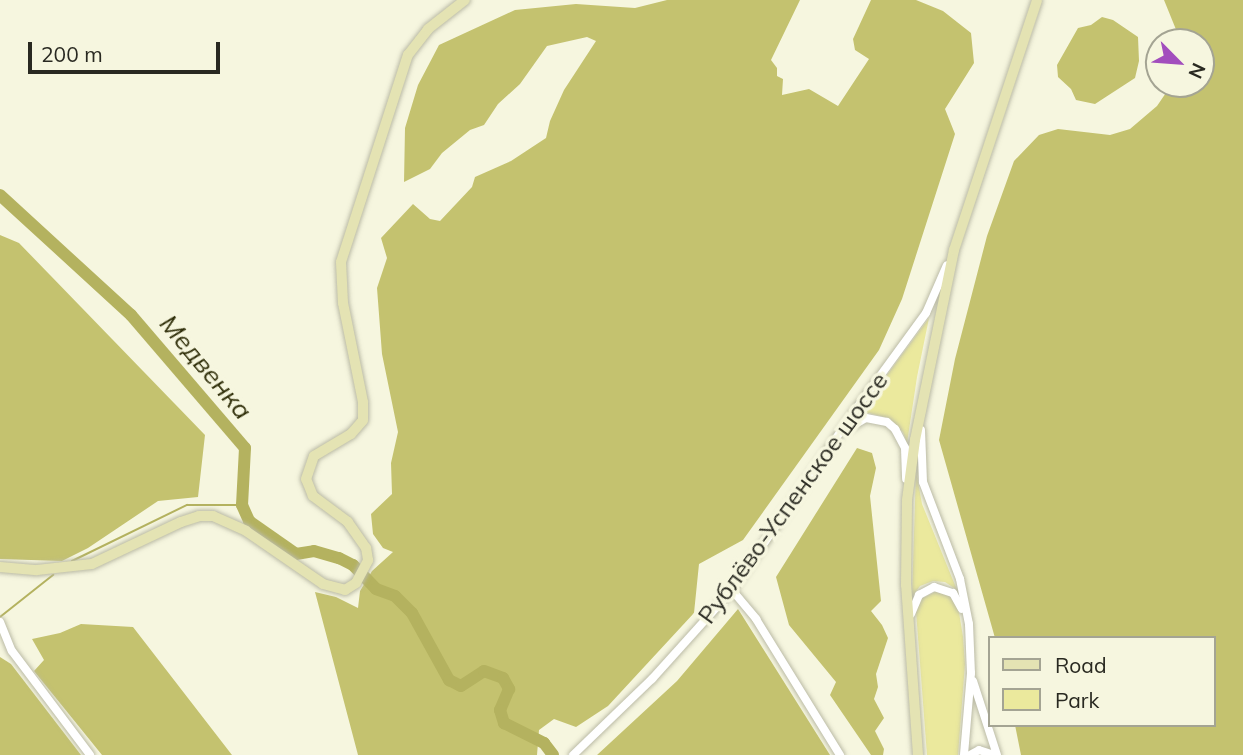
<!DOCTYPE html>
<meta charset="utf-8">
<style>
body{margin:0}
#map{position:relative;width:1243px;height:755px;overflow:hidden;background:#f6f6df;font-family:Mulish,sans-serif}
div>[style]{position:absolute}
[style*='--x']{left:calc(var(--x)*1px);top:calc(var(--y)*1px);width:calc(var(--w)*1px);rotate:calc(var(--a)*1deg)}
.green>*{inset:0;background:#ebe99d}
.forest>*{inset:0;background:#c4c26f}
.stream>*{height:2px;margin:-1px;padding:0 1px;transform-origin:1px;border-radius:1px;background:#b4b25f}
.river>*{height:12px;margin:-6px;padding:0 6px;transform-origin:6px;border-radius:6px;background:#b4b25f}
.roads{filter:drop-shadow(0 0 2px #bbbba6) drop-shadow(0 0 2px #bbbba6)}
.minor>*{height:8px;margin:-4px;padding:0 4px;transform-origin:4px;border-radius:4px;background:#fff}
.major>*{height:10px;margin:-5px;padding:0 5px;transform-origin:5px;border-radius:5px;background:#e4e3b3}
span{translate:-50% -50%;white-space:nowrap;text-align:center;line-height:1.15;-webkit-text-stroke:7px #f6f6df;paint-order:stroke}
.street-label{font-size:24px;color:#292921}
.water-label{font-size:26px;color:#302f0a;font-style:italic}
.legend{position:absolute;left:988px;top:636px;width:228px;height:91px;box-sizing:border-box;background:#f6f6df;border:2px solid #a4a493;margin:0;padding:9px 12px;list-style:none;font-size:21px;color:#292921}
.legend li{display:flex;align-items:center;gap:14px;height:35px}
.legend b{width:35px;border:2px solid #a4a493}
.north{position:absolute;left:1145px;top:28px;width:70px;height:70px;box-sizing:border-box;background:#f6f6df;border:2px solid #a4a493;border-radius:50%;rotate:115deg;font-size:19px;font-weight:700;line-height:28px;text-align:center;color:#292921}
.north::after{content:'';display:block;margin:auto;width:24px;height:32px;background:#a24ebd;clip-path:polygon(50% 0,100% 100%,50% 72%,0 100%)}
.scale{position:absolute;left:28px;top:42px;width:192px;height:32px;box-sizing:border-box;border:4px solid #292921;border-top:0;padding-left:9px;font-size:21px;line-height:24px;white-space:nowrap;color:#292921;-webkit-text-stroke:5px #f6f6df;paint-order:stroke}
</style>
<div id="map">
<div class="green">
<i style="clip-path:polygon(929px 318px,917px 377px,907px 443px,903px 432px,888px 418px,869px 413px,856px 417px)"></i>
<i style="clip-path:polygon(916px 471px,922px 504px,957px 590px,945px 582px,933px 581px,920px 586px,912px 597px)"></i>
<i style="clip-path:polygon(937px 591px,951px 596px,958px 606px,963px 637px,965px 664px,958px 755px,927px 755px,916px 611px,921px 599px)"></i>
</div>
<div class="forest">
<i style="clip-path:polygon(667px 0,800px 0,771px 60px,777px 68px,777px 76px,783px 79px,782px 95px,809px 89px,838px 106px,869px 59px,855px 50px,853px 39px,871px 0,916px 0,943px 11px,971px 33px,974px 63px,945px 109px,955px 134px,902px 299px,879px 350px,743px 540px,699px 564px,694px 613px,608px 706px,576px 727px,554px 719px,539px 730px,537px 755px,358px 755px,315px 592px,336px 597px,358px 608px,360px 591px,372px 571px,393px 552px,383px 548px,373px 534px,371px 514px,392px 494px,391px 463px,398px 432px,382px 354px,377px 288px,387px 258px,381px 238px,413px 204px,430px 219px,440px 221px,472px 187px,475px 177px,511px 161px,546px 138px,550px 121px,564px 90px,596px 41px,587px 37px,547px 46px,520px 84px,498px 104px,484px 125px,470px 130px,442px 153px,430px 169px,404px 182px,405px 128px,418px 85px,439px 45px,515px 10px,576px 4px,635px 8px)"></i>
<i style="clip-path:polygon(1164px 0,1243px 0,1243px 755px,1021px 755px,1015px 725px,1213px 725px,1213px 638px,995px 638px,939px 440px,955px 359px,987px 236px,1014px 161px,1039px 135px,1058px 129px,1110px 135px,1130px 129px,1157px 106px,1172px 84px,1201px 84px,1201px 42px,1177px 42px,1177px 32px)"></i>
<i style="clip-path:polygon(1102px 17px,1113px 20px,1138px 37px,1139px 61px,1135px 78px,1095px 104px,1076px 100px,1071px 89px,1058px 77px,1057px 65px,1078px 28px,1091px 25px)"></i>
<i style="clip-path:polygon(0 235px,19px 243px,205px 435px,198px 497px,158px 501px,88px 548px,62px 561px,0 559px)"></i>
<i style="clip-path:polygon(857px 448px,872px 453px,876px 468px,870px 496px,881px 601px,871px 611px,882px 625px,888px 638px,876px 674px,878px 687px,874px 699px,884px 718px,875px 731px,884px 749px,883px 755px,871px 755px,830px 695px,836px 682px,789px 625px,776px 577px)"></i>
<i style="clip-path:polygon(738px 609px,830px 755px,597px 755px,677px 681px)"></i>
<i style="clip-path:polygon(81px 624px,133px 627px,232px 755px,102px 755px,34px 671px,44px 660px,32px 639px,60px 633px)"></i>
<i style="clip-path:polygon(0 657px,11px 664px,81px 755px,0 755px)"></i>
</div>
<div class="stream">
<i style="--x:0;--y:200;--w:4;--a:-14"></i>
<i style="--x:72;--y:561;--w:128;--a:-26"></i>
<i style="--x:187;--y:505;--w:55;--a:0"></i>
<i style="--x:0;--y:617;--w:68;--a:-38.4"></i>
</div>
<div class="river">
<i style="--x:0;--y:195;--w:178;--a:42.5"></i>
<i style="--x:131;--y:315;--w:175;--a:49.4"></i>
<i style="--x:245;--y:448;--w:57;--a:93"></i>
<i style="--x:242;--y:505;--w:17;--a:66"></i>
<i style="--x:249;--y:521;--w:57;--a:35.1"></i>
<i style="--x:296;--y:554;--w:18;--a:-9"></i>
<i style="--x:314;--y:551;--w:26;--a:16"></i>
<i style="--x:339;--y:558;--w:16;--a:27"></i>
<i style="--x:353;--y:565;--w:33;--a:46"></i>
<i style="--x:376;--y:589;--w:20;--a:20"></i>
<i style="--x:395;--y:596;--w:24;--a:45"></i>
<i style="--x:412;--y:613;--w:77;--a:61.1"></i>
<i style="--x:449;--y:680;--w:13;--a:27"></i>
<i style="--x:461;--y:686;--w:27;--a:-33"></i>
<i style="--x:484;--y:671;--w:20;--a:20"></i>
<i style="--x:503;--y:678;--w:13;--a:61"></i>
<i style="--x:509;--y:689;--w:23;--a:113"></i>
<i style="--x:500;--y:710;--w:14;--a:73"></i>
<i style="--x:504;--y:723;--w:45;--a:26.6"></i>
<i style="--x:544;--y:743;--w:15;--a:53"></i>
</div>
<div class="roads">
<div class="minor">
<i style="--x:845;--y:430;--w:24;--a:-30"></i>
<i style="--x:866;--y:418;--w:21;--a:11"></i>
<i style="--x:887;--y:422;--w:11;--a:41"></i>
<i style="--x:895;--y:429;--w:21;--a:62"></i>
<i style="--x:905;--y:448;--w:31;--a:88"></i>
<i style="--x:921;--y:430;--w:52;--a:87.8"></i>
<i style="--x:923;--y:482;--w:104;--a:69.1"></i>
<i style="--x:960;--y:579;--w:46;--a:78.7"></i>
<i style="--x:969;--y:624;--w:49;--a:87.7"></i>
<i style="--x:971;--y:673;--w:82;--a:94.9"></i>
<i style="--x:732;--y:590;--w:38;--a:50"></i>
<i style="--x:756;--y:619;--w:160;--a:58.3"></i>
<i style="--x:911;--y:614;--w:21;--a:-67"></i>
<i style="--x:919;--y:595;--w:17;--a:-28"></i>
<i style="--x:934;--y:587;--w:20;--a:18"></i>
<i style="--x:953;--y:593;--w:18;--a:61"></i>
<i style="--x:0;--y:622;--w:31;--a:68"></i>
<i style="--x:12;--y:651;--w:130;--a:53.1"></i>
<i style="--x:973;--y:681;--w:78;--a:72"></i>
<i style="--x:573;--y:755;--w:110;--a:-43.9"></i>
<i style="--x:652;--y:679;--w:120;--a:-48"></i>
<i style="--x:732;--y:590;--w:214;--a:-55.6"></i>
<i style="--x:853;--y:413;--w:124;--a:-53.9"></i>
<i style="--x:926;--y:313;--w:52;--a:-66.4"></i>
<i style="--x:970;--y:755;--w:10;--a:-29"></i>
<i style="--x:979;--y:750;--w:16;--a:18"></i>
</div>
<div class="major">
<i style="--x:0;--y:567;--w:37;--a:5"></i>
<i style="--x:37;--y:570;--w:55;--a:-6.2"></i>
<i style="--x:92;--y:564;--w:98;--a:-25.3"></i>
<i style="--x:181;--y:522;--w:19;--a:-18"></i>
<i style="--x:199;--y:516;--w:14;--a:0"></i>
<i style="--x:213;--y:516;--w:36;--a:24"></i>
<i style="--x:246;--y:531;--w:93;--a:34.5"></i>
<i style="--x:323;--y:584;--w:23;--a:15"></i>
<i style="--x:345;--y:590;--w:13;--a:-32"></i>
<i style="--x:356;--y:583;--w:26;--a:-62"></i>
<i style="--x:368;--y:560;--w:12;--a:-99"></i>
<i style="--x:366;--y:548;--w:32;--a:-125"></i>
<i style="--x:348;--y:522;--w:44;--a:-143.4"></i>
<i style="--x:313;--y:496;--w:18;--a:-112"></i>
<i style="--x:306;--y:479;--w:24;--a:-71"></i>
<i style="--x:314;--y:456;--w:43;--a:-30.7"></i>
<i style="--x:351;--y:434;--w:18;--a:-49"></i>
<i style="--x:363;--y:420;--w:18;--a:-90"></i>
<i style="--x:363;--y:402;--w:101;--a:-101.4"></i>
<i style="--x:343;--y:303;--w:41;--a:-92.8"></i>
<i style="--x:341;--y:262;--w:218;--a:-72.1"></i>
<i style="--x:408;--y:55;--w:33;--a:-52"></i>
<i style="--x:428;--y:29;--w:47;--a:-38.1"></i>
<i style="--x:918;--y:755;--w:170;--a:-94"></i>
<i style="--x:906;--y:585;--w:85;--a:-89.3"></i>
<i style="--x:907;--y:500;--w:61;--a:-82.4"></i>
<i style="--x:915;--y:440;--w:194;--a:-78.4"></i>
<i style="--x:954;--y:250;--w:263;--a:-71.6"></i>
</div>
</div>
<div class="street-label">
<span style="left:793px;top:498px;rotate:-54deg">Рублёво-Успенское шоссе</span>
</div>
<div class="water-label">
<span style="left:206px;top:367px;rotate:50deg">Медвенка</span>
</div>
<ul class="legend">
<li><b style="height:9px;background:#e4e3b3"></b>Road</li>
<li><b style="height:19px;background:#ebe99d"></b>Park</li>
</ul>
<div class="north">N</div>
<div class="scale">200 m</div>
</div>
